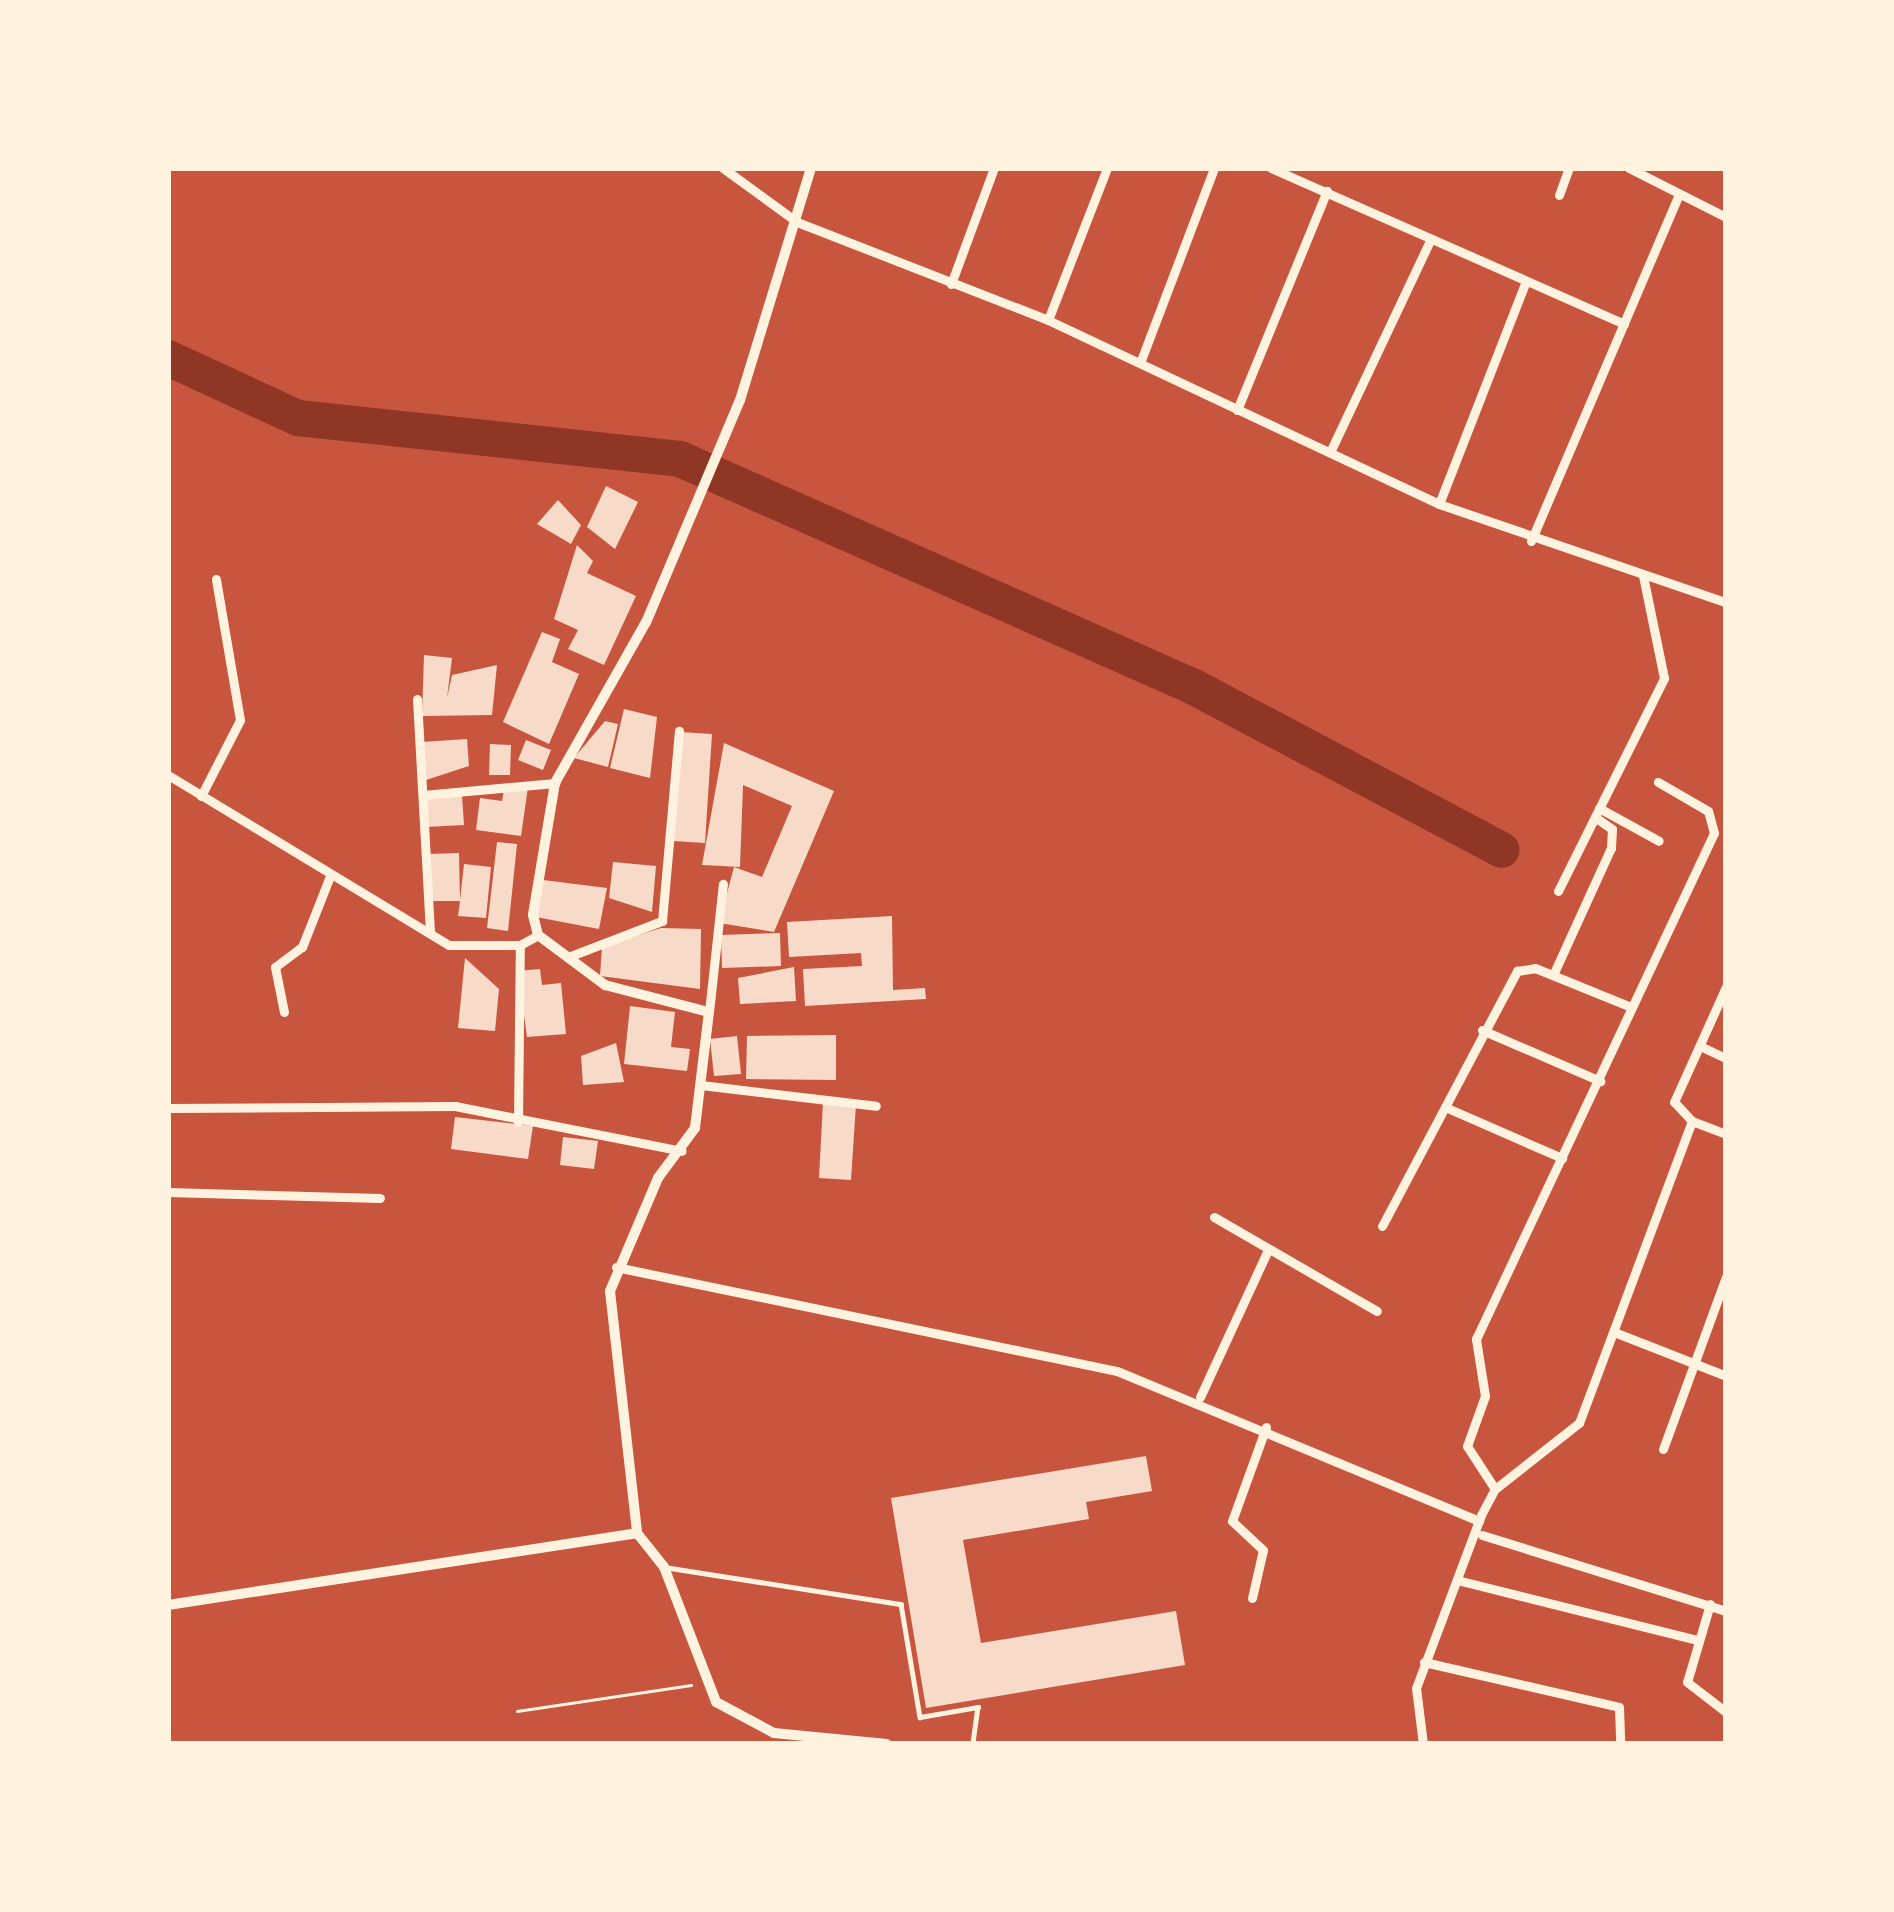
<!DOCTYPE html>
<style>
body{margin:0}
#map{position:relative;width:1894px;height:1912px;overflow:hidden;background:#c8553d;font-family:Commissioner,sans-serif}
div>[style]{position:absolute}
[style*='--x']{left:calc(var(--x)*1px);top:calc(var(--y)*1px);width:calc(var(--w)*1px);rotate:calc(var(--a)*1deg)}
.river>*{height:36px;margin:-18px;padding:0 18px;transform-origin:18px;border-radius:18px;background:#8f3625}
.building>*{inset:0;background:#f7dbc8}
.path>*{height:3px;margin:-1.5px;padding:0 1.5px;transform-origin:1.5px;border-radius:1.5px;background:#fff3e0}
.service>*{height:4.5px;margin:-2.25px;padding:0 2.25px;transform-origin:2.25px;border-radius:2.25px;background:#fff3e0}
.minor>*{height:9px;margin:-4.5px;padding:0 4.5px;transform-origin:4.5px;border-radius:4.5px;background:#fff3e0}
.tertiary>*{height:10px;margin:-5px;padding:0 5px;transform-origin:5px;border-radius:5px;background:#fff3e0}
span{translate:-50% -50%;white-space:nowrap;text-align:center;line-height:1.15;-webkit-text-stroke:12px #fff3e0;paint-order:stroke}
.frame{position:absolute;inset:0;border:171px solid #fff3e0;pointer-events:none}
</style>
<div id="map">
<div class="river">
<i style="--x:168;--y:358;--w:143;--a:24.8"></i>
<i style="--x:298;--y:418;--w:384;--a:6.1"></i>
<i style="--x:680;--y:459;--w:562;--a:23.92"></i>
<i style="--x:1194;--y:687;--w:348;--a:27.9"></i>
</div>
<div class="building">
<i style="clip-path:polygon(606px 486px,638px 502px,615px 549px,587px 527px)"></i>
<i style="clip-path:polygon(558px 500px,581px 525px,571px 544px,537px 524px)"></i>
<i style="clip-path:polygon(577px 545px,593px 561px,587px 573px,636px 596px,604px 665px,568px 649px,578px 630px,554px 619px)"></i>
<i style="clip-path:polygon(542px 632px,560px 639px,552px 662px,579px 674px,549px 744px,503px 722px)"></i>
<i style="clip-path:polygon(424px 655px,452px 658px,447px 698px,452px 675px,497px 665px,492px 715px,422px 716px)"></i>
<i style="clip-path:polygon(624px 709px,657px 717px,650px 778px,610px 768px)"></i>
<i style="clip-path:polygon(605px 721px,618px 724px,608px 767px,574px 758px)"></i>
<i style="clip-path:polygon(680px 732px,712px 734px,705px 843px,673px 841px)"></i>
<i style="clip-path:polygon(467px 739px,469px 766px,423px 781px,421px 742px)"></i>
<i style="clip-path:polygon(526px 740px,551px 750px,543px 770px,518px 760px)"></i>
<i style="clip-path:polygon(724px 743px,834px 791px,774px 932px,719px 923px,734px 867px,762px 877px,792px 806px,743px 785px,740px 867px,702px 865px)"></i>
<i style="clip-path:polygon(490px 744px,511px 745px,510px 775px,489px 775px)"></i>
<i style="clip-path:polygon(505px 784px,528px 787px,521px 836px,476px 830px,480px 798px,502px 801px)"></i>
<i style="clip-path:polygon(462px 795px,464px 825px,426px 827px,424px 797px)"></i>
<i style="clip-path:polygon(497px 842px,517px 844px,508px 931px,487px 928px)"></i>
<i style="clip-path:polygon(459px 853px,460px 900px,464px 864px,491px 867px,486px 918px,458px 916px,460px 901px,428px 901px,427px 854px)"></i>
<i style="clip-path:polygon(613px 862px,656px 866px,652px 912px,609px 898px)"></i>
<i style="clip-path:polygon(543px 880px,607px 888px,599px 929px,536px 917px)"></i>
<i style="clip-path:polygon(892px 916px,893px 990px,925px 988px,926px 999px,805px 1006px,803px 969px,862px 966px,861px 953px,789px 957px,787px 922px)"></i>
<i style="clip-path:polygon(661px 928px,701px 929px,700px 989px,600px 976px,602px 947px)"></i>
<i style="clip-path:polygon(780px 933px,781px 966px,722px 968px,721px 935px)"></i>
<i style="clip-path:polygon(465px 958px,499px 989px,495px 1031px,458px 1028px)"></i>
<i style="clip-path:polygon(794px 967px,796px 1001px,740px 1004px,738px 978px)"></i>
<i style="clip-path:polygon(540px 969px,542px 985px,561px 983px,566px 1034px,527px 1037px,518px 971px)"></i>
<i style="clip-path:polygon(630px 1006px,675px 1012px,671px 1047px,690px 1049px,687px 1071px,624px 1064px)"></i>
<i style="clip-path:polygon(836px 1035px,836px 1080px,746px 1079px,747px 1036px)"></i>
<i style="clip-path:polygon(737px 1036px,741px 1074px,714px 1076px,710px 1039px)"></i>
<i style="clip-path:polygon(616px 1043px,624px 1082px,583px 1085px,581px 1056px)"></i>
<i style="clip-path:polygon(823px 1102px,856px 1104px,851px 1180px,819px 1178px)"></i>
<i style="clip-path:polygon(455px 1117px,533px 1126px,528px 1159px,451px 1149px)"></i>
<i style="clip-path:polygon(563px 1137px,598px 1141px,594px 1169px,560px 1165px)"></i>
<i style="clip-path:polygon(1146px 1456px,1152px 1491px,1086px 1502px,1089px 1519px,963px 1540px,981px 1643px,1176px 1611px,1185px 1665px,926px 1708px,891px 1498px)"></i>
</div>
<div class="path">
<i style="--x:517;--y:1711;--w:176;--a:-8.5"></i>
</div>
<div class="service">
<i style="--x:664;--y:1567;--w:240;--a:8.9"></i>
<i style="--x:901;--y:1604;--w:115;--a:80.5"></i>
<i style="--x:920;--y:1717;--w:59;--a:-9.8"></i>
<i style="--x:978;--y:1707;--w:37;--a:98"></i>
</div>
<div class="minor">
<i style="--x:723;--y:168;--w:92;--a:36.1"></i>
<i style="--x:797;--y:222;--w:269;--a:21.3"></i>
<i style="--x:1048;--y:320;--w:432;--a:25.2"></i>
<i style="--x:1439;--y:504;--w:303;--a:18.9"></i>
<i style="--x:1271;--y:168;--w:386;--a:23.8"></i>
<i style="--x:1629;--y:168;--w:109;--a:26.8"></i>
<i style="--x:1559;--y:195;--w:29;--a:-70"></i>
<i style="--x:951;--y:284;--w:124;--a:-69.7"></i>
<i style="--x:1048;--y:320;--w:163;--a:-68.8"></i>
<i style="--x:1140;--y:363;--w:209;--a:-69.2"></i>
<i style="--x:1237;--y:410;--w:237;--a:-67.7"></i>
<i style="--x:1331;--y:450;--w:234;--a:-64.7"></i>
<i style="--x:1439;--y:504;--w:239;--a:-68.7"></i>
<i style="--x:1531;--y:541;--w:373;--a:-66.9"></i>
<i style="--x:417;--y:699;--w:234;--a:86.8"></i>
<i style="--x:168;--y:775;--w:328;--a:31.2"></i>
<i style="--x:449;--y:945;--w:71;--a:0"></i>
<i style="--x:520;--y:945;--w:21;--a:-29"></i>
<i style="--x:423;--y:795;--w:133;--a:-5.2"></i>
<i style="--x:201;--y:796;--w:85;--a:-62.8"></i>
<i style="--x:240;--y:720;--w:143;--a:-99.7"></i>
<i style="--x:1599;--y:808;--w:68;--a:28.8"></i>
<i style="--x:1558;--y:891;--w:238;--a:-63.5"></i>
<i style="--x:1664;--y:678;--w:104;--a:-101.6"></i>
<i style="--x:568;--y:957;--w:101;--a:-21"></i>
<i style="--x:662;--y:921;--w:191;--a:-84.9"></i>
<i style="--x:1553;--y:975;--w:140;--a:-65.5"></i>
<i style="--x:1611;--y:848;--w:19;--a:-87"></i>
<i style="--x:1612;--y:829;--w:21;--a:-145"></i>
<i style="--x:284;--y:1012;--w:46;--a:-101.3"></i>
<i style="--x:275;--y:967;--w:34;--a:-37"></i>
<i style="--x:302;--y:947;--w:76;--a:-68.5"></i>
<i style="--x:709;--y:1012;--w:129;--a:-83.8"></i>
<i style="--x:1482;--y:1030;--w:129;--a:23.4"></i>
<i style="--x:1702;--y:1047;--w:26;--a:25"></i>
<i style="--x:701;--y:1085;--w:176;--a:6.8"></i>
<i style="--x:1445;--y:1107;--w:128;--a:23.6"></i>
<i style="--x:168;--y:1108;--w:287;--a:-0.4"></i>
<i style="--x:455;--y:1106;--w:231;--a:11.2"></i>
<i style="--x:1692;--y:1121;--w:36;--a:21"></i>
<i style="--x:518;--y:1122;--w:177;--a:-89.4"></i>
<i style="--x:168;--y:1192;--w:212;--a:1.6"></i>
<i style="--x:1214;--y:1217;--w:188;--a:30"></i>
<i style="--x:1382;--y:1226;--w:289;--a:-62.1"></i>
<i style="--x:1517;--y:971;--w:18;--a:-9"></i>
<i style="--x:1535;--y:968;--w:104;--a:22.1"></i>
<i style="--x:616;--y:1267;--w:512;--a:11.73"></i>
<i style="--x:1117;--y:1371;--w:392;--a:22.5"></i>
<i style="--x:1614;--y:1332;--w:120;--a:21.4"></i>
<i style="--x:1200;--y:1397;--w:162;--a:-65.2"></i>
<i style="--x:1663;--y:1449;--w:183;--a:-69.9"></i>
<i style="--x:1495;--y:1489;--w:51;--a:-123.1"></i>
<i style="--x:1467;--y:1446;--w:53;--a:-70.2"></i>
<i style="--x:1485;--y:1396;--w:58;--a:-99"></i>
<i style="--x:1476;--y:1339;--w:559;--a:-64.81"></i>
<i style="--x:1714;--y:833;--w:23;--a:-105"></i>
<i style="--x:1708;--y:811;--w:58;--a:-149.9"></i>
<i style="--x:1482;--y:1535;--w:256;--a:17.3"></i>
<i style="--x:1461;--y:1581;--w:244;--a:14"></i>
<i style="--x:1252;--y:1598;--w:49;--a:-77.1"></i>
<i style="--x:1263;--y:1550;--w:42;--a:-136.9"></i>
<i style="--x:1232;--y:1521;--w:100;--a:-70.1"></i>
<i style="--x:1710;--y:1604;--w:81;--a:106.4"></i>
<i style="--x:1687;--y:1682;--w:49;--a:37.6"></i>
<i style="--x:1424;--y:1662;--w:200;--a:13"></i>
<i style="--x:1619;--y:1707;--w:37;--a:88"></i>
<i style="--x:1423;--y:1744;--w:56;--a:-97.1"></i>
<i style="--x:1416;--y:1688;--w:185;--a:-69.4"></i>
<i style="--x:1481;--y:1515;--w:30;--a:-62"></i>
<i style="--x:1495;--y:1489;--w:107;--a:-38.2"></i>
<i style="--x:1579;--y:1423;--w:322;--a:-69.5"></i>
<i style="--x:1692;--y:1121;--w:26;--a:-133"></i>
<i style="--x:1674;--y:1102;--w:126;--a:-65.7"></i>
</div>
<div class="tertiary">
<i style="--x:811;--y:168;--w:243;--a:107"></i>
<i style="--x:740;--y:400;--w:241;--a:112.9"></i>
<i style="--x:646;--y:622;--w:185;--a:119.5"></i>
<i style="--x:555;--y:783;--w:134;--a:99.5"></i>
<i style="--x:533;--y:915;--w:21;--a:76"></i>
<i style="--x:538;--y:935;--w:84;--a:36.7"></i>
<i style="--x:605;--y:985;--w:107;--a:14.6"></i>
<i style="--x:709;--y:1012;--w:117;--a:96.9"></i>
<i style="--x:695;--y:1128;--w:62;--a:126.5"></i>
<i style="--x:658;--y:1178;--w:123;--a:113"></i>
<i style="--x:610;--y:1291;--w:244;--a:83.6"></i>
<i style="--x:637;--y:1533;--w:43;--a:51.5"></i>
<i style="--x:664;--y:1567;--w:145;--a:68.9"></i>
<i style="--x:716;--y:1702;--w:66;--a:28.1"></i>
<i style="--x:774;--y:1733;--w:113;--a:5.6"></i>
<i style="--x:168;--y:1605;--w:474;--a:-8.7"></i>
</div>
<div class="frame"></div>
</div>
